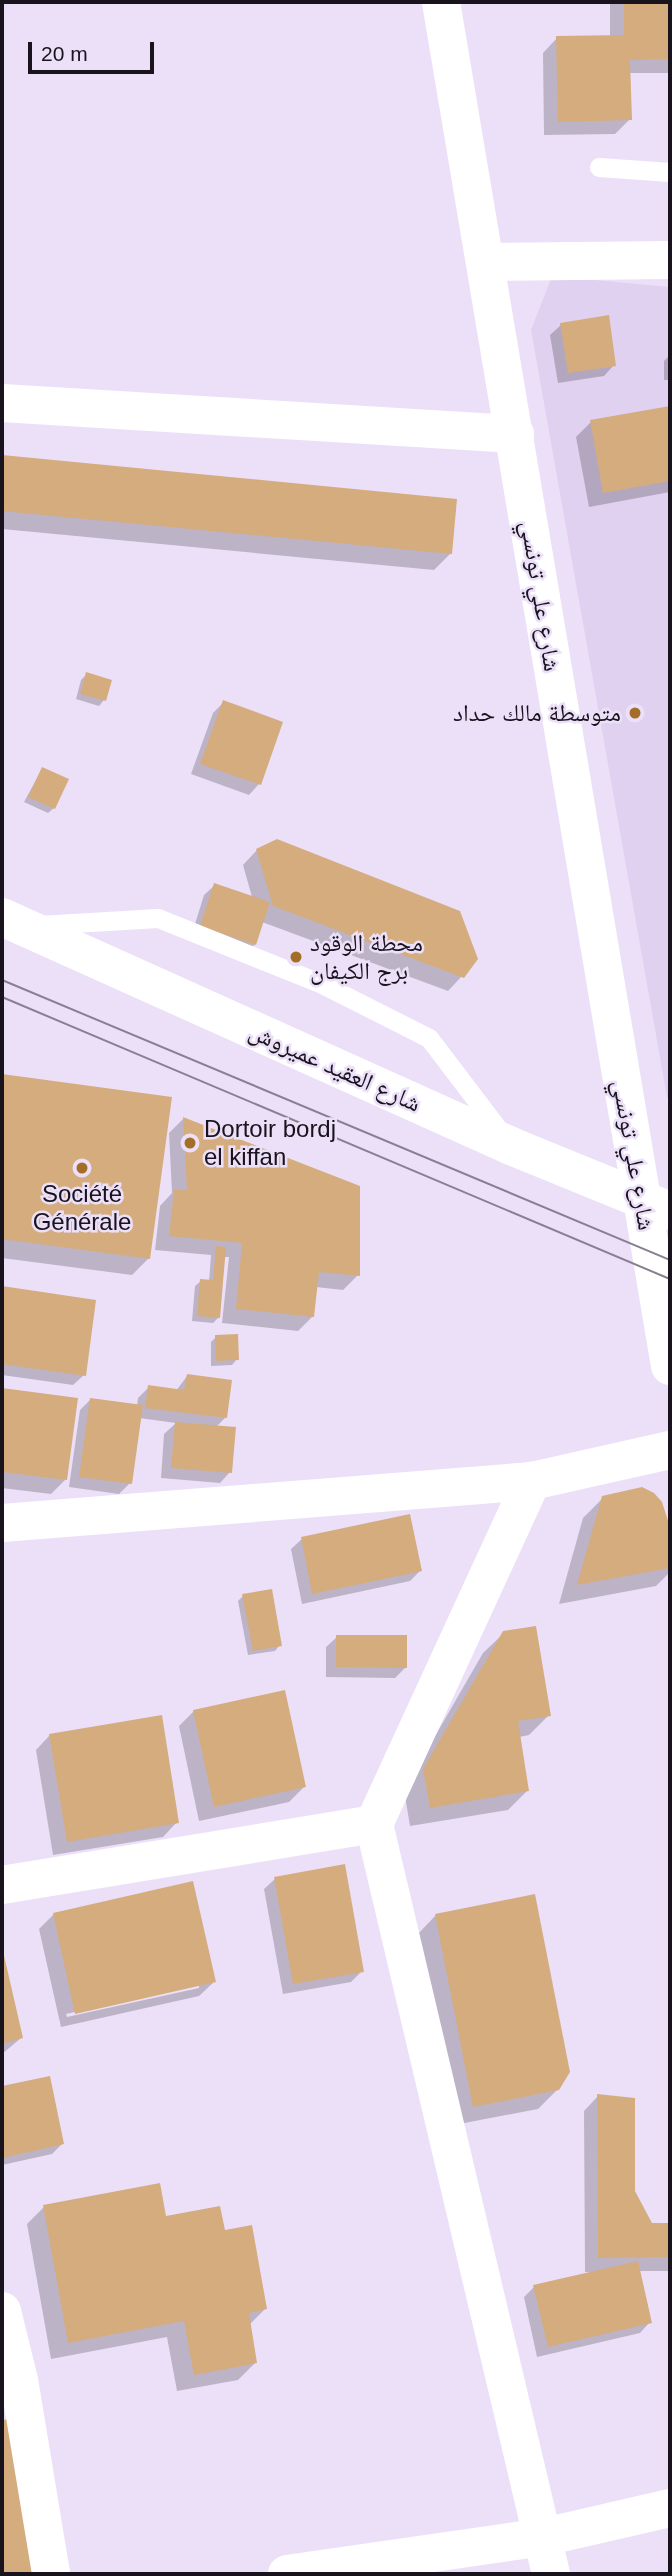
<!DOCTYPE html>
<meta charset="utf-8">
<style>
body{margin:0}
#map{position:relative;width:672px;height:2576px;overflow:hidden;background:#ece0f9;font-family:Arial,"Noto Naskh Arabic",sans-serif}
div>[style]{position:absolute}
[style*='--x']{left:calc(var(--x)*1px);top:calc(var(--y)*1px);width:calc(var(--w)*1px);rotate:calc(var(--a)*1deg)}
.built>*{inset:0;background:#e0d1f0}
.shadow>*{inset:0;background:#0003}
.building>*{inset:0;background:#d5ac7e}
.lane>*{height:19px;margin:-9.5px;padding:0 9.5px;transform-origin:9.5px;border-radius:9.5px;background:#fff}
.street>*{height:38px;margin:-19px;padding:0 19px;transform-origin:19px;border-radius:19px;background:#fff}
.secondary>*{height:38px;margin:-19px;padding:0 19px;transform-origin:19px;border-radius:19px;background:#fff}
.tram>*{height:2px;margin:-1px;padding:0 1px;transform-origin:1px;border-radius:1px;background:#887f90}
.dots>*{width:19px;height:19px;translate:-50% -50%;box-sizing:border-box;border:4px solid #ece0f9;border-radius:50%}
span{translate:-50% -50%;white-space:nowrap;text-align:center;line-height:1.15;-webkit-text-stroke:5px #ece0f9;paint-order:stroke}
.street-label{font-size:24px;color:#18131c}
.poi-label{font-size:24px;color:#18131c}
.right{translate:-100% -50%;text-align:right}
.left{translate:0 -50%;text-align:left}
.frame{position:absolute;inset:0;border:4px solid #18131c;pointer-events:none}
.scale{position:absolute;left:28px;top:42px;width:126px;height:32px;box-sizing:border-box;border:4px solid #18131c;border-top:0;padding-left:9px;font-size:21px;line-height:24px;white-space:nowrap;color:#18131c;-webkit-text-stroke:5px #ece0f9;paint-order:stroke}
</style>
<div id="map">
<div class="built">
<i style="clip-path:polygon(552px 276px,670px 287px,670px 1104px,667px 1097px,531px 330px)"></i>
</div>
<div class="shadow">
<i style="clip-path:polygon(610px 2px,670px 2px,670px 73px,629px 73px,630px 119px,615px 134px,544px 135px,543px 53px,557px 38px,610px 37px)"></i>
<i style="clip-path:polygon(561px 325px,614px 365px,604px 376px,558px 383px,550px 335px)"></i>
<i style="clip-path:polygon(670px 355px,670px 380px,664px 380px,664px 361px)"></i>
<i style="clip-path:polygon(670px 408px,670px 492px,589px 507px,576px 437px,591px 422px)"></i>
<i style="clip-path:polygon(2px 457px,456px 501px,451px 553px,434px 570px,2px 529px)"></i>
<i style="clip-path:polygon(87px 674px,104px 700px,99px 706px,76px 699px,81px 680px)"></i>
<i style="clip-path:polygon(224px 702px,259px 784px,249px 795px,191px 774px,213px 713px)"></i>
<i style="clip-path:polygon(42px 769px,54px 808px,48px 813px,24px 802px)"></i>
<i style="clip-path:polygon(257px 850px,462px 976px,448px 991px,262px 922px,255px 944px,244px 955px,191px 937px,204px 895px,215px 885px,252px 897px,243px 865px)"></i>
<i style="clip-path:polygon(2px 1075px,170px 1099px,149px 1258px,132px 1275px,2px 1258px)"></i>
<i style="clip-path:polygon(183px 1119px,358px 1275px,343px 1290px,316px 1287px,313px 1316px,298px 1331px,222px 1323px,229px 1257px,224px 1257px,219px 1317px,213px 1323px,192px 1321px,195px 1286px,201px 1281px,209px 1282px,211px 1255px,155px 1250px,160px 1206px,172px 1193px,169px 1133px)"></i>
<i style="clip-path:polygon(2px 1288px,94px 1302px,84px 1375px,73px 1385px,2px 1375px)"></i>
<i style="clip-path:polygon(216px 1337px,237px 1359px,232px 1365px,211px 1366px,211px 1342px)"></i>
<i style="clip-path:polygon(187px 1376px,225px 1418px,216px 1427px,230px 1472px,220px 1483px,161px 1478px,164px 1434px,176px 1423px,139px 1418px,130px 1483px,119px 1494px,69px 1487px,80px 1410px,90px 1400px,137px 1406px,138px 1398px,149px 1387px,176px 1391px)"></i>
<i style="clip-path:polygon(2px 1389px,76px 1399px,65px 1480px,51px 1494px,2px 1488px)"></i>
<i style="clip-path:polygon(603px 1498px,660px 1503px,670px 1534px,670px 1572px,656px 1586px,559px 1604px,583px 1518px)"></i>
<i style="clip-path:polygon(302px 1539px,420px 1571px,410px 1581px,302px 1604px,291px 1549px)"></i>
<i style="clip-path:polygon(243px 1596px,280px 1645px,275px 1651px,248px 1655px,238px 1601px)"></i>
<i style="clip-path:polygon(504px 1633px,549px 1715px,529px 1735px,519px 1737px,527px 1791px,508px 1810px,410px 1826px,404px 1790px,483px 1653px)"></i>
<i style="clip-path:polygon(337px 1637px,406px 1667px,395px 1678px,326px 1677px,326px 1647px)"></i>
<i style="clip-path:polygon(194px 1711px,304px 1787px,289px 1802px,199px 1821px,179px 1726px)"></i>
<i style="clip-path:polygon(50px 1735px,177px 1822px,163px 1837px,53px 1855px,36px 1750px)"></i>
<i style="clip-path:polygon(275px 1879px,362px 1971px,351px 1982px,283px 1994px,264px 1889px)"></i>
<i style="clip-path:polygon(evenodd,54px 1914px,214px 1982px,199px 1996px,61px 2027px,39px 1929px,54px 1914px,199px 1984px,199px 1988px,67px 2017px,66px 2014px,199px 1984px)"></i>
<i style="clip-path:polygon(436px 1915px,558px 2089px,538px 2109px,454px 2125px,417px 1935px)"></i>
<i style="clip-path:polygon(2px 1955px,21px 2038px,2px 2054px)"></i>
<i style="clip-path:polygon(49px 2078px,62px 2144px,52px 2154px,2px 2165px,2px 2088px)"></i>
<i style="clip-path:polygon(598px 2096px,633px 2192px,651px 2225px,670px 2225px,670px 2271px,639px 2271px,650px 2322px,640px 2333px,537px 2357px,524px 2297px,534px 2287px,593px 2272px,585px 2272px,584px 2111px)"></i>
<i style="clip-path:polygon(44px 2207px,164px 2218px,224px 2232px,265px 2309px,249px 2325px,256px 2362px,238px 2380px,177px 2391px,167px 2337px,51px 2359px,27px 2224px)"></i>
<i style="clip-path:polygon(17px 2420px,35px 2574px,2px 2574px,2px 2421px)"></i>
</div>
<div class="building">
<i style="clip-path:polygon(624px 2px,670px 2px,670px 59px,630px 60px,632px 120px,558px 122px,556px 36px,624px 35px)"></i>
<i style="clip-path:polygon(609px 315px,616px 366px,568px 373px,560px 323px)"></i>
<i style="clip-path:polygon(670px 406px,670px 481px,603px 493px,590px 420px)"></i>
<i style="clip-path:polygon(2px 455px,457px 499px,452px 554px,2px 511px)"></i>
<i style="clip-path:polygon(86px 672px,112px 680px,106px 701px,80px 694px)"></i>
<i style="clip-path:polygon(223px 700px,283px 722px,261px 785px,200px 764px)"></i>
<i style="clip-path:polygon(42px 767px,69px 779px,55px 809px,28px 797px)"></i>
<i style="clip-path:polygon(277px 839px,460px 911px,478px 959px,464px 978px,273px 906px,256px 849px)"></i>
<i style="clip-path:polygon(214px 883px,270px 902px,256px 945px,200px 926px)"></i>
<i style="clip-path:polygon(2px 1074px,172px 1097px,150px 1259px,2px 1239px)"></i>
<i style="clip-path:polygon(183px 1117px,360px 1186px,360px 1276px,319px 1272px,314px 1317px,236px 1309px,242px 1243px,169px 1236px,174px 1190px,187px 1190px)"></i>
<i style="clip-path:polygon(216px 1246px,226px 1247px,220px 1318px,197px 1316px,200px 1279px,213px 1280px)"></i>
<i style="clip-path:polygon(2px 1286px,96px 1300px,86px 1376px,2px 1364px)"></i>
<i style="clip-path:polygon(238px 1334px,239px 1360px,216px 1361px,215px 1335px)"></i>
<i style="clip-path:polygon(187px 1374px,232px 1380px,227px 1418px,145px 1408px,148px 1385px,184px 1390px)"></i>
<i style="clip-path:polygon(2px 1388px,78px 1398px,67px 1480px,2px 1472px)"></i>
<i style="clip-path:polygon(90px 1398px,143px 1405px,132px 1484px,79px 1477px)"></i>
<i style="clip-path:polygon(175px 1422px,236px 1427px,232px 1473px,171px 1468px)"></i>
<i style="clip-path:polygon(642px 1487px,654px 1493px,662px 1502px,670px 1527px,670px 1568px,577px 1585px,602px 1496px)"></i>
<i style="clip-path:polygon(410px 1514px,422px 1571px,312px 1594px,301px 1537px)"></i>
<i style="clip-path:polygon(272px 1589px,282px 1646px,253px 1651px,242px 1594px)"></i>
<i style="clip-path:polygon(536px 1626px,551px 1716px,518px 1721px,529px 1791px,430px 1808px,423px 1769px,503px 1631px)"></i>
<i style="clip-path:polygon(336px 1635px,407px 1635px,407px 1668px,336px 1667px)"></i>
<i style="clip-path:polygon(285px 1690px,306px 1787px,214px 1807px,193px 1710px)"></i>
<i style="clip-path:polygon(162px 1715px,179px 1823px,67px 1842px,49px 1734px)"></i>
<i style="clip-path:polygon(345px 1864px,364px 1972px,293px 1984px,274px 1877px)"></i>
<i style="clip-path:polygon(193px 1881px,216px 1982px,75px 2014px,53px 1913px)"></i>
<i style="clip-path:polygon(535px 1894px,570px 2072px,559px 2090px,473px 2107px,435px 1914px)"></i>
<i style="clip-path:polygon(3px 1951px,23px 2038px,2px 2044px,2px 1952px)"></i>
<i style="clip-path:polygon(50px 2076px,64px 2144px,2px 2158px,2px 2086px)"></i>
<i style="clip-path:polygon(597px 2094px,635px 2098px,635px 2191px,652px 2223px,670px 2223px,670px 2257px,598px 2258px)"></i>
<i style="clip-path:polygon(160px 2183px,166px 2216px,220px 2206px,225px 2230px,252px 2225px,267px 2309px,249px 2313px,257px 2363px,194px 2375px,184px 2321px,68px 2343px,43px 2205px)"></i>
<i style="clip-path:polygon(638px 2261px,652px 2323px,548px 2347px,533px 2285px)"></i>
<i style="clip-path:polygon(18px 2418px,37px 2574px,2px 2574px,2px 2420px)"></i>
</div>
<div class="lane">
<i style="--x:599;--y:167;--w:71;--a:4"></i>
<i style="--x:39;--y:925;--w:119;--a:-3.4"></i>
<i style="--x:158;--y:918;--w:175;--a:21.9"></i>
<i style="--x:320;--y:983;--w:122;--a:26.8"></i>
<i style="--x:429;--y:1038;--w:121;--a:52.8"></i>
</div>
<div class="street">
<i style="--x:441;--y:2;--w:1383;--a:80.47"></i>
<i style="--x:486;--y:262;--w:184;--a:-0.6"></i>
<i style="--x:2;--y:403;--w:514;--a:3.46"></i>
<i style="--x:2;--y:1523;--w:532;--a:-4.53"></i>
<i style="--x:374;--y:1824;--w:771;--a:76.72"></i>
<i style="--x:2;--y:1885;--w:377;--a:-9.3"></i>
<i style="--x:374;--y:1824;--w:378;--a:-65.3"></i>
<i style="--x:532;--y:1481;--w:141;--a:-12.7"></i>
<i style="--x:2;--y:2311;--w:71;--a:76.2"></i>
<i style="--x:19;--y:2380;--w:197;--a:80.6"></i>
<i style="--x:287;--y:2574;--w:260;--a:-8.2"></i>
<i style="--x:544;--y:2537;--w:129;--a:-13"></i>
</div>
<div class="secondary">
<i style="--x:2;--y:917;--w:558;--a:24.22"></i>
<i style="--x:511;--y:1146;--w:172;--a:22.2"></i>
</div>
<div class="tram">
<i style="--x:2;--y:980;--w:724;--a:22.74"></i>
<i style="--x:2;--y:997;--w:725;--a:22.89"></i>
</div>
<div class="dots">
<i style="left:635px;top:713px;background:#a46e29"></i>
<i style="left:296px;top:957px;background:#a46e29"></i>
<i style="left:190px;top:1143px;background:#a46e29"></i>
<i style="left:82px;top:1168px;background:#a46e29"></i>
</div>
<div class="street-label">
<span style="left:541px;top:596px;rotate:81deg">شارع علي تونسي</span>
<span style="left:335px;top:1067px;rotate:24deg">شارع العقيد عميروش</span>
<span style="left:634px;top:1155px;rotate:80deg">شارع علي تونسي</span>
</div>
<div class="poi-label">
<span class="right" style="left:621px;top:713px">متوسطة مالك حداد</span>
<span class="left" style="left:310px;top:957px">محطة الوقود<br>برج الكيفان</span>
<span class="left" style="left:204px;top:1143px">Dortoir bordj<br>el kiffan</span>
<span style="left:82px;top:1208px">Société<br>Générale</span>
</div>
<div class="frame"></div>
<div class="scale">20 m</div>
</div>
